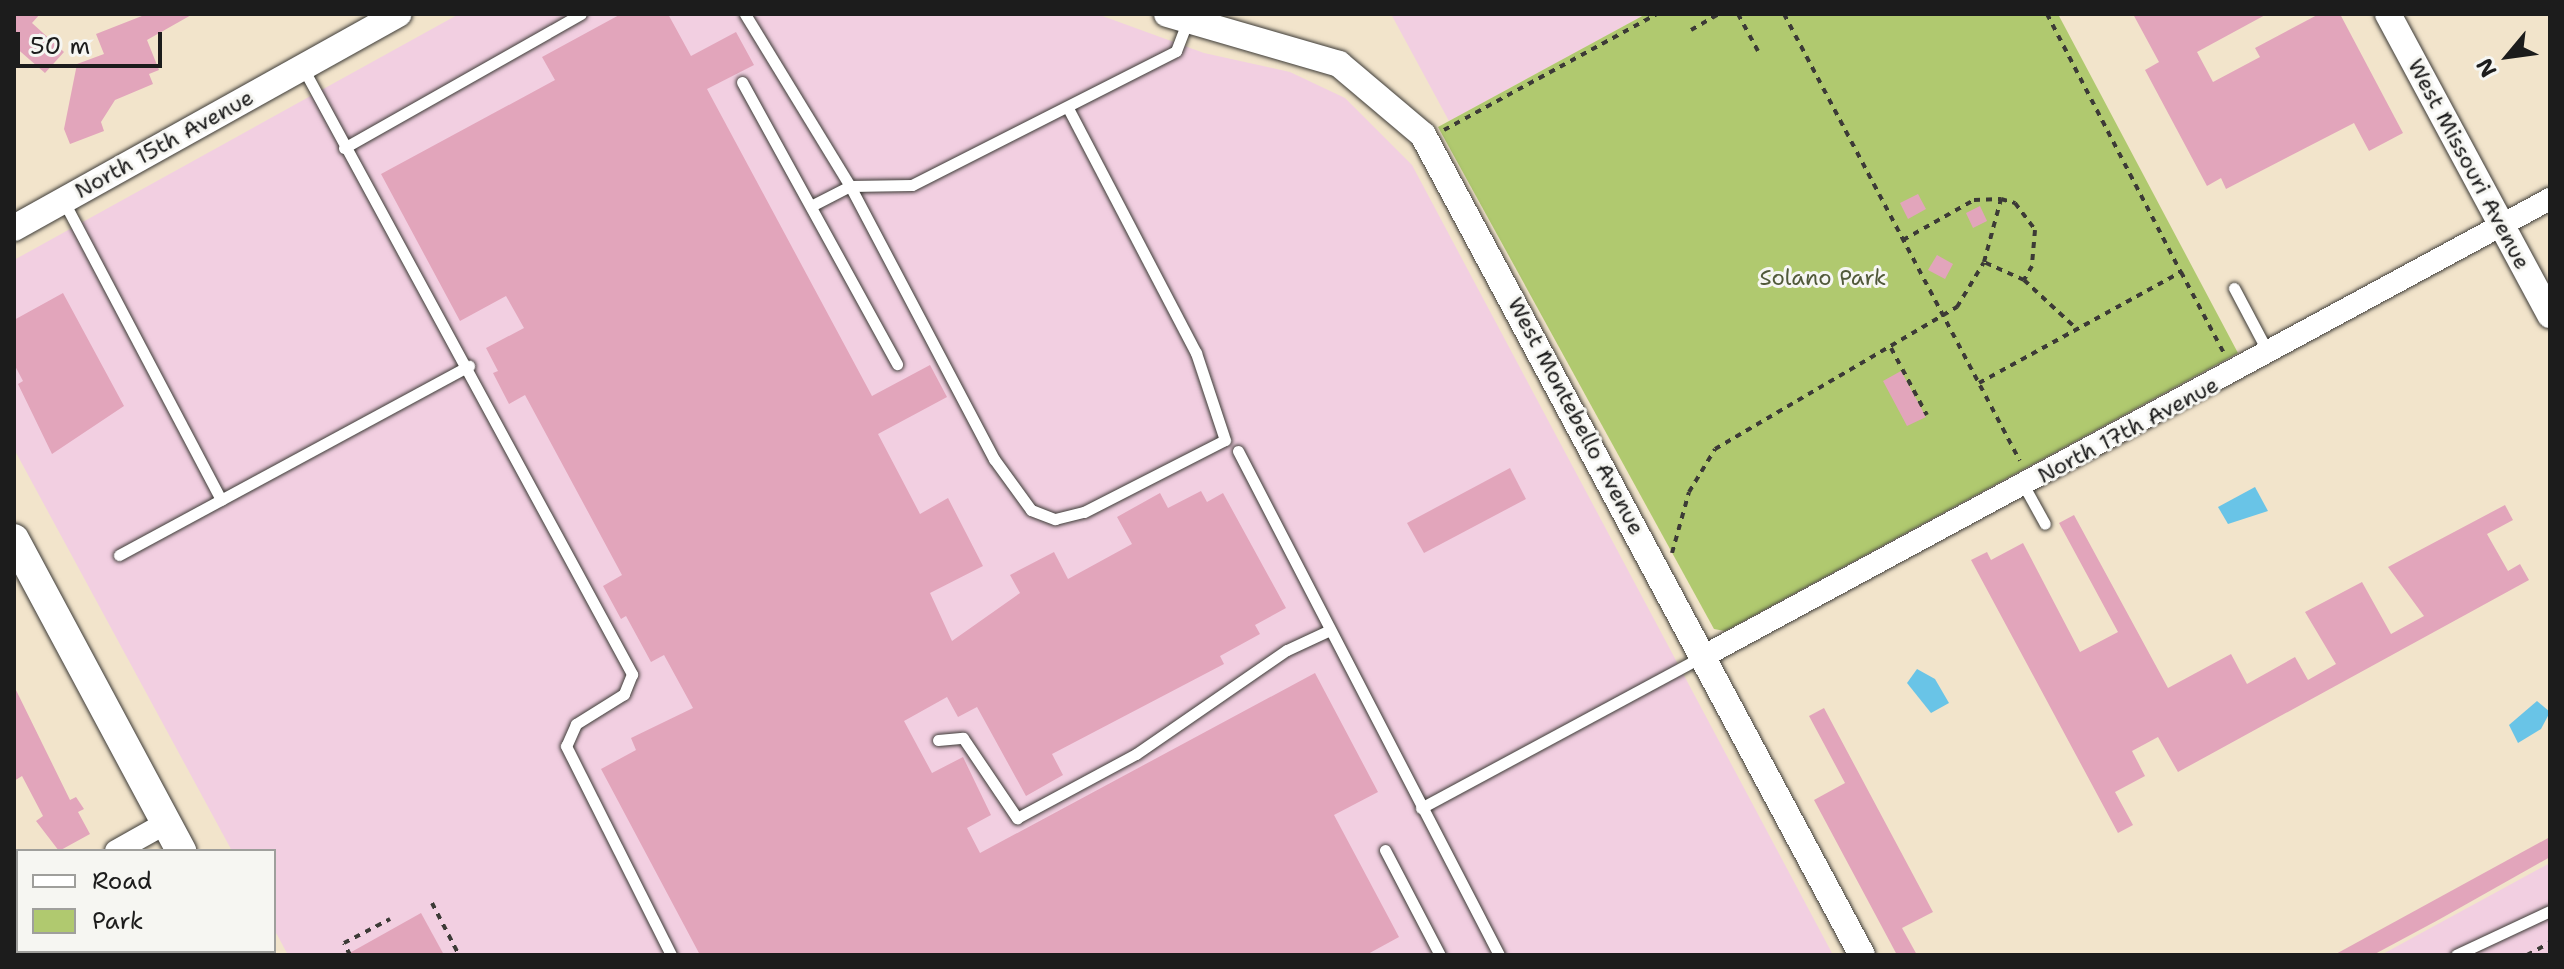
<!DOCTYPE html>
<style>
body{margin:0}
#map{position:relative;width:2564px;height:969px;overflow:hidden;background:#f2e4cb;font-family:"Shantell Sans",sans-serif}
div>[style]{position:absolute}
[style*='--x']{left:calc(var(--x)*1px);top:calc(var(--y)*1px);width:calc(var(--w)*1px);rotate:calc(var(--a)*1deg)}
.built>*{inset:0;background:#f2cfe1}
.green>*{inset:0;background:#b0c96f}
.water>*{inset:0;background:#69c4e7}
.building>*{inset:0;background:#e2a5bb}
.path>*{height:4px;margin-top:-2px;transform-origin:0;background:repeating-linear-gradient(90deg,#3c3a36 0 6px,transparent 0 12px)}
.roads{filter:drop-shadow(0 0 2px #3c3a36) drop-shadow(0 0 2px #3c3a36)}
.service>*{height:11px;margin:-5.5px;padding:0 5.5px;transform-origin:5.5px;border-radius:5.5px;background:#fff}
.minor>*{height:22px;margin:-11px;padding:0 11px;transform-origin:11px;border-radius:11px;background:#fff}
.tertiary>*{height:26px;margin:-13px;padding:0 13px;transform-origin:13px;border-radius:13px;background:#fff}
.secondary>*{height:30px;margin:-15px;padding:0 15px;transform-origin:15px;border-radius:15px;background:#fff}
span{translate:-50% -50%;white-space:nowrap;text-align:center;line-height:1.15;-webkit-text-stroke:6px #f6f6f2;paint-order:stroke}
.street-label{font-size:22px;color:#1c1c1c}
.park-label{font-size:22px;color:#505939}
.frame{position:absolute;inset:0;border:16px solid #1c1c1c;pointer-events:none}
.legend{position:absolute;left:16px;top:849px;width:260px;height:104px;box-sizing:border-box;background:#f6f6f2;border:2px solid #9f9f9c;margin:0;padding:10px 14px;list-style:none;font-size:24px;color:#1c1c1c}
.legend li{display:flex;align-items:center;gap:16px;height:40px}
.legend b{width:40px;border:2px solid #9f9f9c}
.north{position:absolute;left:2468px;top:16px;width:80px;height:80px;-webkit-text-stroke:6px #f6f6f2;paint-order:stroke;rotate:241deg;font-size:22px;font-weight:700;line-height:32px;text-align:center;color:#1c1c1c}
.north::after{content:'';display:block;margin:auto;width:28px;height:36px;background:#1c1c1c;clip-path:polygon(50% 0,100% 100%,50% 72%,0 100%)}
.scale{position:absolute;left:16px;top:32px;width:146px;height:36px;box-sizing:border-box;border:4px solid #1c1c1c;border-top:0;padding-left:10px;font-size:24px;line-height:28px;white-space:nowrap;color:#1c1c1c;-webkit-text-stroke:6px #f6f6f2;paint-order:stroke}
</style>
<div id="map">
<div class="built">
<i style="clip-path:polygon(459px 14px,1097px 14px,1204px 53px,1290px 72px,1345px 98px,1412px 165px,1833px 955px,288px 955px,274px 929px,274px 851px,232px 851px,14px 449px,14px 260px)"></i>
<i style="clip-path:polygon(1391px 14px,1646px 14px,1449px 121px)"></i>
<i style="clip-path:polygon(2550px 863px,2550px 955px,2381px 955px)"></i>
</div>
<div class="green">
<i style="clip-path:polygon(1646px 14px,2058px 14px,2238px 353px,1725px 631px,1714px 629px,1438px 127px)"></i>
</div>
<div class="water">
<i style="clip-path:polygon(2255px 487px,2268px 511px,2228px 524px,2218px 507px)"></i>
<i style="clip-path:polygon(1917px 669px,1935px 679px,1949px 703px,1931px 713px,1907px 683px)"></i>
<i style="clip-path:polygon(2537px 701px,2550px 712px,2541px 729px,2518px 743px,2509px 725px)"></i>
</div>
<div class="building">
<i style="clip-path:polygon(14px 14px,40px 14px,32px 23px,64px 52px,45px 73px,14px 46px)"></i>
<i style="clip-path:polygon(147px 14px,193px 14px,147px 40px,159px 70px,149px 74px,153px 84px,115px 100px,101px 122px,104px 131px,70px 144px,64px 129px,77px 64px,104px 54px,96px 34px)"></i>
<i style="clip-path:polygon(621px 14px,668px 14px,691px 56px,736px 32px,754px 65px,707px 89px,872px 396px,930px 365px,947px 397px,878px 434px,920px 514px,948px 498px,983px 566px,930px 593px,952px 641px,1020px 593px,1010px 575px,1054px 552px,1068px 579px,1132px 544px,1117px 517px,1160px 493px,1168px 508px,1201px 491px,1207px 502px,1223px 493px,1286px 608px,1255px 625px,1260px 634px,1220px 656px,1224px 664px,1052px 754px,1063px 775px,1026px 796px,977px 707px,958px 717px,947px 697px,904px 721px,932px 773px,963px 757px,991px 815px,967px 828px,980px 853px,1315px 673px,1378px 792px,1334px 815px,1399px 937px,1366px 955px,700px 955px,601px 769px,636px 750px,631px 738px,693px 708px,664px 655px,651px 662px,626px 616px,621px 619px,603px 586px,622px 575px,525px 395px,509px 404px,493px 373px,498px 371px,486px 348px,524px 328px,506px 296px,460px 321px,381px 174px,555px 80px,542px 57px)"></i>
<i style="clip-path:polygon(2133px 14px,2267px 14px,2197px 52px,2213px 82px,2260px 57px,2255px 48px,2319px 14px,2340px 14px,2403px 133px,2369px 151px,2354px 123px,2226px 189px,2221px 178px,2207px 186px,2145px 70px,2159px 62px)"></i>
<i style="clip-path:polygon(1918px 194px,1926px 209px,1908px 219px,1900px 203px)"></i>
<i style="clip-path:polygon(1980px 206px,1987px 221px,1973px 228px,1966px 213px)"></i>
<i style="clip-path:polygon(1937px 255px,1953px 264px,1945px 279px,1928px 270px)"></i>
<i style="clip-path:polygon(63px 293px,124px 406px,52px 454px,18px 384px,23px 381px,14px 364px,14px 320px)"></i>
<i style="clip-path:polygon(1901px 371px,1926px 417px,1907px 426px,1883px 381px)"></i>
<i style="clip-path:polygon(1510px 468px,1526px 499px,1424px 553px,1407px 523px)"></i>
<i style="clip-path:polygon(2505px 505px,2513px 520px,2487px 534px,2508px 571px,2520px 564px,2529px 580px,2178px 772px,2158px 737px,2132px 751px,2145px 776px,2115px 792px,2133px 825px,2118px 833px,1971px 560px,1987px 552px,1991px 560px,2023px 543px,2080px 652px,2118px 632px,2059px 523px,2074px 515px,2168px 688px,2231px 654px,2247px 684px,2295px 657px,2308px 680px,2336px 664px,2305px 612px,2362px 582px,2391px 634px,2424px 616px,2388px 567px)"></i>
<i style="clip-path:polygon(14px 686px,70px 800px,76px 797px,84px 809px,78px 812px,90px 834px,59px 851px,36px 821px,43px 816px,22px 776px,14px 781px)"></i>
<i style="clip-path:polygon(1824px 708px,1933px 912px,1902px 928px,1917px 955px,1897px 955px,1814px 800px,1845px 783px,1809px 716px)"></i>
<i style="clip-path:polygon(2550px 837px,2550px 857px,2440px 919px,2373px 955px,2334px 955px)"></i>
<i style="clip-path:polygon(421px 913px,444px 955px,346px 955px)"></i>
</div>
<div class="path">
<i style="--x:1738;--y:14;--w:42;--a:61.6"></i>
<i style="--x:1784;--y:14;--w:505;--a:62.17"></i>
<i style="--x:2047;--y:14;--w:291;--a:62.6"></i>
<i style="--x:1691;--y:30;--w:32;--a:-30"></i>
<i style="--x:1444;--y:130;--w:243;--a:-28.6"></i>
<i style="--x:1903;--y:240;--w:81;--a:-29.4"></i>
<i style="--x:1974;--y:200;--w:27;--a:-2"></i>
<i style="--x:2024;--y:280;--w:72;--a:42.8"></i>
<i style="--x:1891;--y:348;--w:76;--a:61.8"></i>
<i style="--x:1979;--y:383;--w:230;--a:-28.8"></i>
<i style="--x:2181;--y:272;--w:94;--a:62.1"></i>
<i style="--x:1672;--y:553;--w:63;--a:-74.4"></i>
<i style="--x:1689;--y:492;--w:50;--a:-58.8"></i>
<i style="--x:1715;--y:449;--w:281;--a:-30.4"></i>
<i style="--x:1957;--y:307;--w:52;--a:-59"></i>
<i style="--x:1984;--y:262;--w:65;--a:-74.9"></i>
<i style="--x:2001;--y:199;--w:15;--a:16"></i>
<i style="--x:2015;--y:203;--w:34;--a:53"></i>
<i style="--x:2035;--y:230;--w:36;--a:95"></i>
<i style="--x:2032;--y:266;--w:16;--a:120"></i>
<i style="--x:2024;--y:280;--w:44;--a:-155.8"></i>
<i style="--x:432;--y:903;--w:59;--a:62.6"></i>
<i style="--x:350;--y:955;--w:13;--a:-117"></i>
<i style="--x:344;--y:943;--w:52;--a:-27.6"></i>
<i style="--x:2527;--y:955;--w:26;--a:-28"></i>
</div>
<div class="roads">
<div class="service">
<i style="--x:745;--y:14;--w:202;--a:58.6"></i>
<i style="--x:850;--y:186;--w:309;--a:62.2"></i>
<i style="--x:994;--y:459;--w:63;--a:54"></i>
<i style="--x:1031;--y:510;--w:26;--a:21"></i>
<i style="--x:1055;--y:519;--w:30;--a:-14"></i>
<i style="--x:1084;--y:512;--w:158;--a:-27.1"></i>
<i style="--x:1225;--y:440;--w:92;--a:-108.4"></i>
<i style="--x:1196;--y:353;--w:276;--a:-117.6"></i>
<i style="--x:303;--y:68;--w:690;--a:61.5"></i>
<i style="--x:632;--y:674;--w:22;--a:112"></i>
<i style="--x:624;--y:694;--w:57;--a:148"></i>
<i style="--x:576;--y:724;--w:24;--a:114"></i>
<i style="--x:566;--y:746;--w:234;--a:63.3"></i>
<i style="--x:742;--y:82;--w:322;--a:61.2"></i>
<i style="--x:344;--y:148;--w:272;--a:-29.5"></i>
<i style="--x:63;--y:200;--w:339;--a:62.2"></i>
<i style="--x:811;--y:206;--w:44;--a:-27.1"></i>
<i style="--x:850;--y:186;--w:62;--a:-0.9"></i>
<i style="--x:912;--y:185;--w:296;--a:-26.9"></i>
<i style="--x:1176;--y:51;--w:33;--a:-69"></i>
<i style="--x:2234;--y:288;--w:75;--a:62.1"></i>
<i style="--x:1238;--y:451;--w:568;--a:62.62"></i>
<i style="--x:2024;--y:486;--w:43;--a:61.1"></i>
<i style="--x:119;--y:555;--w:398;--a:-28.4"></i>
<i style="--x:938;--y:740;--w:25;--a:-5"></i>
<i style="--x:963;--y:738;--w:97;--a:56"></i>
<i style="--x:1017;--y:818;--w:135;--a:-28.3"></i>
<i style="--x:1136;--y:754;--w:183;--a:-34.6"></i>
<i style="--x:1287;--y:650;--w:45;--a:-24.9"></i>
<i style="--x:1421;--y:808;--w:319;--a:-28.3"></i>
<i style="--x:1385;--y:850;--w:119;--a:62.4"></i>
<i style="--x:14;--y:886;--w:8;--a:60"></i>
<i style="--x:50;--y:951;--w:4;--a:63"></i>
<i style="--x:2456;--y:955;--w:104;--a:-25.1"></i>
</div>
<div class="minor">
<i style="--x:1704;--y:656;--w:962;--a:-28.38"></i>
<i style="--x:116;--y:851;--w:57;--a:-29.2"></i>
<i style="--x:14;--y:909;--w:4;--a:-27"></i>
</div>
<div class="tertiary">
<i style="--x:1167;--y:14;--w:179;--a:16.2"></i>
<i style="--x:1339;--y:64;--w:110;--a:40.2"></i>
<i style="--x:1423;--y:135;--w:930;--a:61.84"></i>
<i style="--x:2388;--y:14;--w:342;--a:61.7"></i>
<i style="--x:14;--y:228;--w:440;--a:-29.1"></i>
</div>
<div class="secondary">
<i style="--x:14;--y:539;--w:354;--a:61.8"></i>
<i style="--x:234;--y:951;--w:5;--a:53"></i>
</div>
</div>
<div class="street-label">
<span style="left:164px;top:144px;rotate:-29deg">North 15th Avenue</span>
<span style="left:2469px;top:164px;rotate:62deg">West Missouri Avenue</span>
<span style="left:1576px;top:416px;rotate:62deg">West Montebello Avenue</span>
<span style="left:2128px;top:430px;rotate:-28deg">North 17th Avenue</span>
</div>
<div class="park-label">
<span style="left:1823px;top:278px">Solano Park</span>
</div>
<div class="frame"></div>
<ul class="legend">
<li><b style="height:10px;background:#fff"></b>Road</li>
<li><b style="height:22px;background:#b0c96f"></b>Park</li>
</ul>
<div class="north">N</div>
<div class="scale">50 m</div>
</div>
